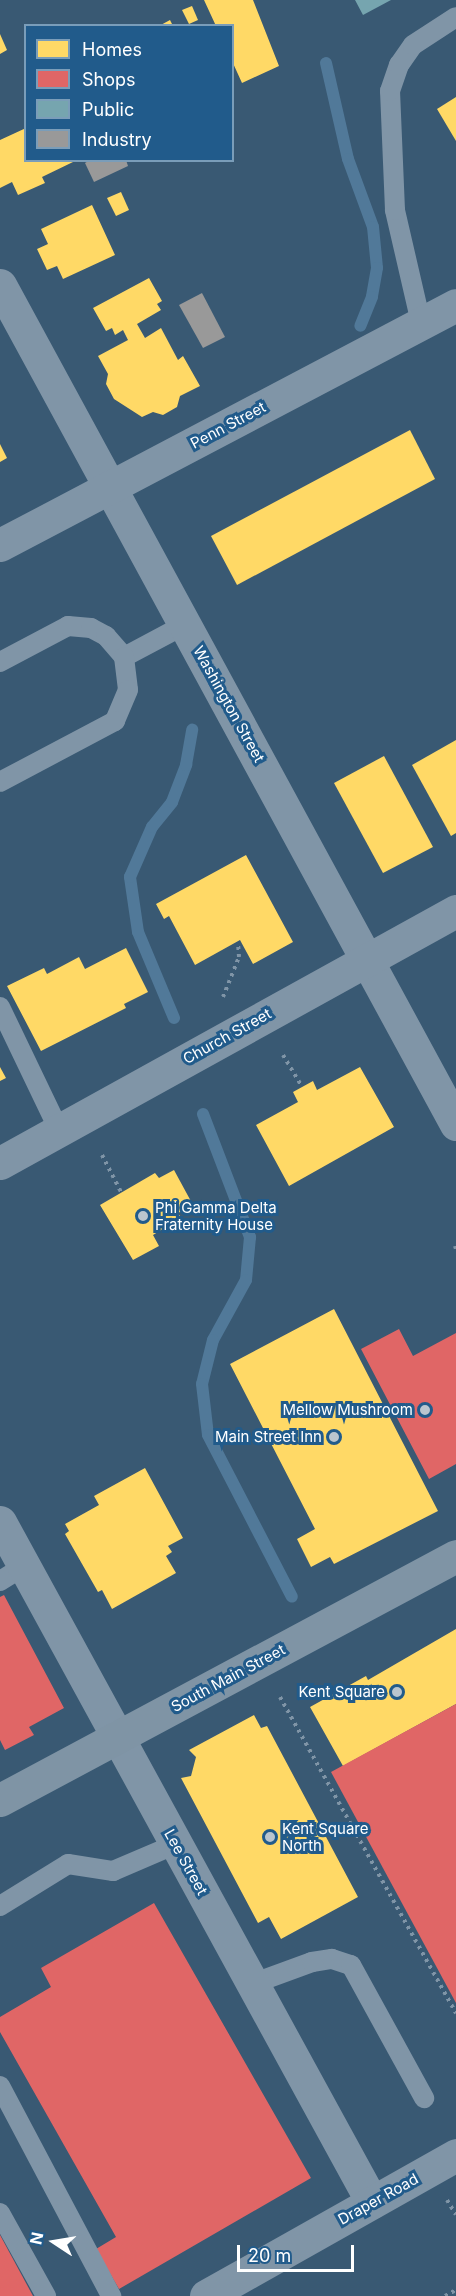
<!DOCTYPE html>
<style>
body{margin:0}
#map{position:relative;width:456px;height:2296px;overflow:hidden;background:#395973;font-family:Inter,sans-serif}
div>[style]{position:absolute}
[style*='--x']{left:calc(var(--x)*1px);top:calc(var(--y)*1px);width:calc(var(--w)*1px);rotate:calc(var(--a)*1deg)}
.homes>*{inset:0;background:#ffd966}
.shops>*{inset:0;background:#e06666}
.public>*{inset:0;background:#76a5af}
.industry>*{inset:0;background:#999}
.stream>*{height:12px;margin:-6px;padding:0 6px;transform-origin:6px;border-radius:6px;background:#517999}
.path>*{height:4px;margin-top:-2px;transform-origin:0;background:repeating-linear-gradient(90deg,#8095a7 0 3px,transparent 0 7.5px)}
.service>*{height:20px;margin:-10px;padding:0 10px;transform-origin:10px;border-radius:10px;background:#8095a7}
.minor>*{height:33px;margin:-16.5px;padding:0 16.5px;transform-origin:16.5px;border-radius:16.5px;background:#8095a7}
.tertiary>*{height:33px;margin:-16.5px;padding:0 16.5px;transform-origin:16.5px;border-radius:16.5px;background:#8095a7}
.primary>*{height:33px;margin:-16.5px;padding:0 16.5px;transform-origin:16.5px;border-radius:16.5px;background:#7f94a5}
.dots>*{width:16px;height:16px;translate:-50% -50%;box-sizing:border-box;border:3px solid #215b8b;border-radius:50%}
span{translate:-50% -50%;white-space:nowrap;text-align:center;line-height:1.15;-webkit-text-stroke:6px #215b8b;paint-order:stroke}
.street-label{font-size:15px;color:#fff}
.poi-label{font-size:15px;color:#fff}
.left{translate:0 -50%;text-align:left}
.right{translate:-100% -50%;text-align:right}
.legend{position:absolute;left:24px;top:24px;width:210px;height:138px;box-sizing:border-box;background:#215b8b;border:2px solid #7a9db9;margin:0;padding:8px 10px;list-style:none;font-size:18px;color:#fff}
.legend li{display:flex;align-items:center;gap:12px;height:30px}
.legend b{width:30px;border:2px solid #7a9db9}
.north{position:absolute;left:24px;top:2212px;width:60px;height:60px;-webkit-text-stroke:4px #215b8b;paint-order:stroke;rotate:282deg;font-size:16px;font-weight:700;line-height:24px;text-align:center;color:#fff}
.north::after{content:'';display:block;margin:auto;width:21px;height:27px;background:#fff;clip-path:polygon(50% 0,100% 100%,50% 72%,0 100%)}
.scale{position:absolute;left:237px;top:2245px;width:117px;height:27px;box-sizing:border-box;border:3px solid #fff;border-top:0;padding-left:8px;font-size:18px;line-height:21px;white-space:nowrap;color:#fff;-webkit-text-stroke:4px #215b8b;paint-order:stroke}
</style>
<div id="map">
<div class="homes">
<i style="clip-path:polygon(204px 0,253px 0,279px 66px,242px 83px,232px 61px,232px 26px,216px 26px)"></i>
<i style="clip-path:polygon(192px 6px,198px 20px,189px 24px,182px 10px)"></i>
<i style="clip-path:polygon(170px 20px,173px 26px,159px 26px)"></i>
<i style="clip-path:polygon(0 34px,7px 50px,0 54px)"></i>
<i style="clip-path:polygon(456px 97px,456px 141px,437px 109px)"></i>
<i style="clip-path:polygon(26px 128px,26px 160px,73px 162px,42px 177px,45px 183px,18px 195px,12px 182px,0 188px,0 140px)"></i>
<i style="clip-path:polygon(121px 192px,129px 210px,116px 216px,107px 198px)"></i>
<i style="clip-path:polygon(92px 205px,115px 255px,63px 279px,57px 266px,47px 270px,37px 249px,48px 244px,41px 229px)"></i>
<i style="clip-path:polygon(149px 278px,162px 301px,157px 304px,161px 310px,137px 324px,145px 338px,161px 328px,178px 360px,183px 356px,200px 386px,180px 396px,177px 407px,163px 415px,153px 412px,142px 417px,114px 399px,106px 384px,108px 374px,98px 356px,128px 340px,123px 330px,115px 335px,112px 328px,106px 331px,93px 308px)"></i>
<i style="clip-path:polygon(410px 430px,435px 479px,237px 585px,211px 536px)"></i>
<i style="clip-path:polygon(0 444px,7px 458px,0 462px)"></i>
<i style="clip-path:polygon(456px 740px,456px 833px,451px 836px,412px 765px)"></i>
<i style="clip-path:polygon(384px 756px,433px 847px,383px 873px,334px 783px)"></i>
<i style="clip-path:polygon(246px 855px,293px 942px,253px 964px,240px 940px,195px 965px,169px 916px,164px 919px,156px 904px)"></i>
<i style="clip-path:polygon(126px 948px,148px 992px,124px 1004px,126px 1008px,41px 1051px,7px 986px,44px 968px,47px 974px,79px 957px,85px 969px)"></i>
<i style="clip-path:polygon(0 1067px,6px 1078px,0 1081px)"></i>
<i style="clip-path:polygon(360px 1067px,394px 1127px,289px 1186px,256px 1125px,298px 1102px,293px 1092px,313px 1081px,317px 1090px)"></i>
<i style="clip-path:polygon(174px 1170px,193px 1205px,178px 1213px,181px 1218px,153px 1235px,159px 1246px,133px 1260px,100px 1205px,155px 1173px,159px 1178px)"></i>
<i style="clip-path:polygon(334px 1309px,438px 1511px,334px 1564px,330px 1557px,311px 1567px,297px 1539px,315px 1529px,230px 1364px)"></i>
<i style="clip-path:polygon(145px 1468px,183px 1538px,168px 1546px,172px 1552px,166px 1556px,176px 1573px,112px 1609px,102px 1590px,98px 1592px,65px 1534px,69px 1531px,65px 1524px,99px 1505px,94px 1496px)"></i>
<i style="clip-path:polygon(456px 1629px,456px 1704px,343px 1766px,310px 1707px,366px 1676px,368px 1680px)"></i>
<i style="clip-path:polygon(254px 1715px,261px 1728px,267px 1726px,358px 1897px,281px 1939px,269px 1917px,258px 1923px,181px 1778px,191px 1776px,196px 1757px,189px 1750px)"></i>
</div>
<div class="shops">
<i style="clip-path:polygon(399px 1329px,413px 1356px,456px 1333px,456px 1464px,429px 1479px,361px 1349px)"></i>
<i style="clip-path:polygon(4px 1595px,64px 1708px,29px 1727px,34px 1735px,5px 1750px,0 1740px,0 1597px)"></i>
<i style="clip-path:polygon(456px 1704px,456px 2003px,331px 1772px)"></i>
<i style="clip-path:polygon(154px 1903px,311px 2178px,119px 2289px,96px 2249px,116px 2237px,0 2032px,0 2017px,51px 1987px,41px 1968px)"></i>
<i style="clip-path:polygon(0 2235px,33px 2296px,0 2296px)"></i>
</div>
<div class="public">
<i style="clip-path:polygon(355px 0,391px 0,363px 15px)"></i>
</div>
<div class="industry">
<i style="clip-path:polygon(90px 160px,126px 160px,128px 166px,94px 182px,85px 163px)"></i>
<i style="clip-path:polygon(202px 293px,225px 337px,203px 348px,179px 305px)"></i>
</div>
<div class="stream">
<i style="--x:326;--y:63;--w:98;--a:77.1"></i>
<i style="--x:348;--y:159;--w:72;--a:69.8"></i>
<i style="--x:373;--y:227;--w:41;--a:84.4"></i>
<i style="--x:377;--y:268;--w:29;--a:100"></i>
<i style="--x:372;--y:297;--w:31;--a:112"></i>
<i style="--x:174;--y:1018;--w:93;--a:-112.7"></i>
<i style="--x:138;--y:932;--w:56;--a:-98.3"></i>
<i style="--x:130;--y:877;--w:55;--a:-66.3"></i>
<i style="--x:152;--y:827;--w:32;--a:-51"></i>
<i style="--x:172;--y:802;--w:40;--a:-69"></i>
<i style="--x:186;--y:765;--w:36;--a:-80"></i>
<i style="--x:203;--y:1114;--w:132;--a:69.1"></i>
<i style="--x:250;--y:1237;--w:43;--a:95.3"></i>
<i style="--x:246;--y:1280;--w:68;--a:118.8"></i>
<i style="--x:213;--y:1340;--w:45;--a:104"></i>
<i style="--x:202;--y:1384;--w:51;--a:83.3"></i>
<i style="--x:208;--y:1435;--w:182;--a:62.6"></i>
</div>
<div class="path">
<i style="--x:223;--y:997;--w:43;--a:-68.2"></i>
<i style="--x:239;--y:957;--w:15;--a:-94"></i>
<i style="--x:283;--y:1055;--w:37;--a:59"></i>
<i style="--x:102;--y:1155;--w:42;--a:62.8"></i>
<i style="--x:455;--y:1246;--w:3;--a:72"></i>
<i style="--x:280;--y:1697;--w:362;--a:60.9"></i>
<i style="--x:447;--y:2200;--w:17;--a:59"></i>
<i style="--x:445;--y:2296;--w:13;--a:-29"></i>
</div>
<div class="service">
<i style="--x:421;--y:323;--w:116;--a:-103"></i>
<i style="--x:395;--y:210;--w:119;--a:-92.4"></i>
<i style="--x:390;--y:91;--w:28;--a:-71"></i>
<i style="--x:399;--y:65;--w:24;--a:-55"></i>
<i style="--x:413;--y:45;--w:51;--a:-33.1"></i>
<i style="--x:124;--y:657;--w:70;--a:-28"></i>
<i style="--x:0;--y:662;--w:77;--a:-27.9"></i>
<i style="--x:68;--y:626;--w:23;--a:5"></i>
<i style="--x:91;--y:628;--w:17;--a:28"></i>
<i style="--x:106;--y:636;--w:28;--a:49"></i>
<i style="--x:124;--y:657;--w:33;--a:83"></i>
<i style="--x:128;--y:690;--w:34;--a:113"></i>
<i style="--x:115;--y:721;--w:130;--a:152.1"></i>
<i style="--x:0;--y:1007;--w:136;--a:64.4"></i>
<i style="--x:0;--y:1581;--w:28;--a:-32"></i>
<i style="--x:0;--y:1906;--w:80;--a:-31.7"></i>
<i style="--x:68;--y:1864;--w:46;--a:8.8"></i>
<i style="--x:113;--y:1871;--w:69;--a:-23.2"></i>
<i style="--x:252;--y:1984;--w:64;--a:-20.1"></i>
<i style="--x:312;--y:1962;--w:20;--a:-9"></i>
<i style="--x:332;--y:1959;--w:20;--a:18"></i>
<i style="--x:351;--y:1965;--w:152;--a:61.2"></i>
<i style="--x:0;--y:2086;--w:238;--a:62.1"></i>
<i style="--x:0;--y:2213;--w:95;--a:61"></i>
</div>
<div class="minor">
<i style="--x:0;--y:285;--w:955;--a:61.48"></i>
<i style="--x:0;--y:545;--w:515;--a:-27.76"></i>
<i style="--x:0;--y:1163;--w:521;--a:-28.93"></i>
<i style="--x:0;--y:1522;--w:775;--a:61.32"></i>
</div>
<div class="tertiary">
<i style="--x:206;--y:2296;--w:287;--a:-29.4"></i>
</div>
<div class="primary">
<i style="--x:0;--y:1800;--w:517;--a:-28.15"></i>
</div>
<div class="dots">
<i style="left:143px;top:1216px;background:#bac5ce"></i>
<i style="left:425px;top:1410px;background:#bac5ce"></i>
<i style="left:334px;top:1437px;background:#bac5ce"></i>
<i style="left:397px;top:1692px;background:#bac5ce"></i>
<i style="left:270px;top:1837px;background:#bac5ce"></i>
</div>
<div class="street-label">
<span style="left:228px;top:425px;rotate:-28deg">Penn Street</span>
<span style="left:229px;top:704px;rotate:61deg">Washington Street</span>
<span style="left:227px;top:1036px;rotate:-29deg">Church Street</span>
<span style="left:228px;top:1678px;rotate:-28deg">South Main Street</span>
<span style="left:186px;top:1862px;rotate:61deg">Lee Street</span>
<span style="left:378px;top:2199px;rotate:-29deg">Draper Road</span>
</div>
<div class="poi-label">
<span class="left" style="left:155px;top:1216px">Phi Gamma Delta<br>Fraternity House</span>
<span class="right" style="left:413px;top:1410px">Mellow Mushroom</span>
<span class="right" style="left:322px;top:1437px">Main Street Inn</span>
<span class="right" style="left:385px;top:1692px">Kent Square</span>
<span class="left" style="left:282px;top:1837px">Kent Square<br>North</span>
</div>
<ul class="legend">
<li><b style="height:16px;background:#ffd966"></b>Homes</li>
<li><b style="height:16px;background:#e06666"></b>Shops</li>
<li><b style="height:16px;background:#76a5af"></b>Public</li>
<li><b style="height:16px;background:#999"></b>Industry</li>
</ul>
<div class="north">N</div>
<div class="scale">20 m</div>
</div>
